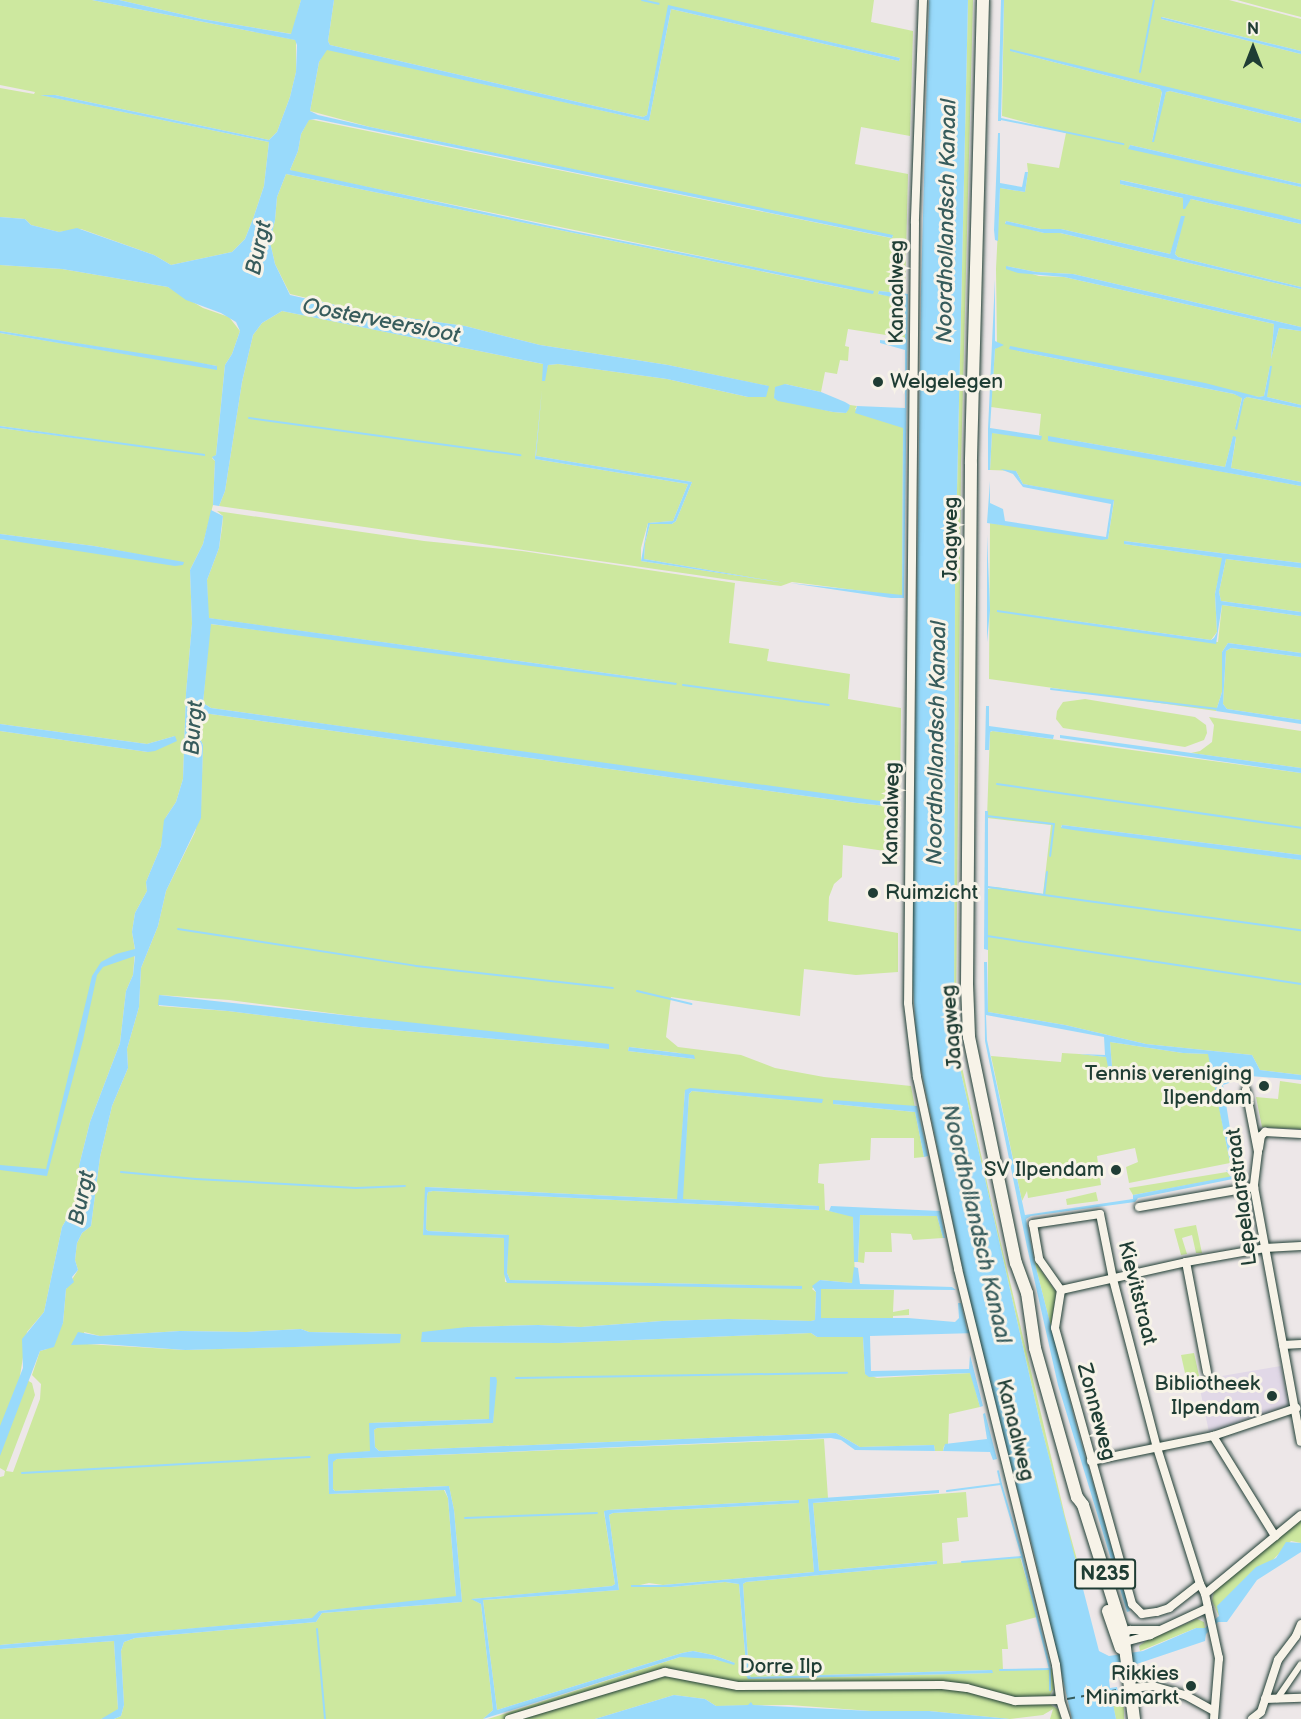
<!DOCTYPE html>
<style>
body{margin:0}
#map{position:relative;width:1301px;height:1719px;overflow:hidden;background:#ede7e8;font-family:"Balsamiq Sans",sans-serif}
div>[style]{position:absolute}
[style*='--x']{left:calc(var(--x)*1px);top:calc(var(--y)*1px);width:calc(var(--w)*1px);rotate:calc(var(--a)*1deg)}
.built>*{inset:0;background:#e1d8e7}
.green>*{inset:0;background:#cde89f}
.water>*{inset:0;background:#99dafb}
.stream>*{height:2px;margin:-1px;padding:0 1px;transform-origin:1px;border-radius:1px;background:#99dafb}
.ferry>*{height:1.5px;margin-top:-0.75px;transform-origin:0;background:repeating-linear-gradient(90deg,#375c5c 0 8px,transparent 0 14px)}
.roads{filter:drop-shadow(0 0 2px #1f3d34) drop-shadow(0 0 2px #1f3d34)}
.pedestrian>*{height:6px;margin:-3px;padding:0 3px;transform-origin:3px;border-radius:3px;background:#f7f3e8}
.minor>*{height:8px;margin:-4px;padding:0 4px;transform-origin:4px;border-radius:4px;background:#f7f3e8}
.primary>*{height:12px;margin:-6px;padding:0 6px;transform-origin:6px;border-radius:6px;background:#f7f3e8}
.dots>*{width:16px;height:16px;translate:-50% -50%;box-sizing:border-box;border:3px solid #f7f3e8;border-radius:50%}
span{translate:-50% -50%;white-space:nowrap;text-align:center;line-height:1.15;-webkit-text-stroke:6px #f7f3e8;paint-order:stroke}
.shield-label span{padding:2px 4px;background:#f7f3e8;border:2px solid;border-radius:4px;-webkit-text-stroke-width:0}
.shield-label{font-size:20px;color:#1f3d34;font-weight:700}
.street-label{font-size:21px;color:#1f3d34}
.poi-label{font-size:21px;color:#1f3d34}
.left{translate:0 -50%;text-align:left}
.right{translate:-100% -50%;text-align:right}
.water-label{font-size:22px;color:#375c5c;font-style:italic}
.north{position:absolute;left:1223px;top:18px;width:60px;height:60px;-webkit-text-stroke:4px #f7f3e8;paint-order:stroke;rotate:0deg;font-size:16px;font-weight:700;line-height:24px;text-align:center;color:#1f3d34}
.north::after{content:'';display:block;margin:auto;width:21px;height:27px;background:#1f3d34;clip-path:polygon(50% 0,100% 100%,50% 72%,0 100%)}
</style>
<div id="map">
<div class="built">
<i style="clip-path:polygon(1281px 1366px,1289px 1406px,1209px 1432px,1198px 1380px)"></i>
</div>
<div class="green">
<i style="clip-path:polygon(0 0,92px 0,296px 40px,296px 72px,290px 97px,277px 132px,269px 140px,55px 95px,41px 95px,269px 142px,264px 186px,253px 219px,245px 239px,232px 252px,171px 265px,154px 255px,81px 229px,59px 232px,31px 225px,25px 219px,0 217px,0 88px,34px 94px,35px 92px,0 85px)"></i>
<i style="clip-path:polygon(119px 0,301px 0,292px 34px,202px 19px)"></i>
<i style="clip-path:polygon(evenodd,334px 0,874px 0,871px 22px,913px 31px,910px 136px,861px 127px,855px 164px,908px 174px,905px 294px,879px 291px,878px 294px,905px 299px,905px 338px,848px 329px,845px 346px,849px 347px,848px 361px,840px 360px,837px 374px,825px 372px,821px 392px,785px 384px,775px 393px,774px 398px,833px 412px,846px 413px,850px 405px,857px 406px,855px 409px,903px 427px,902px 596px,792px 582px,781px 586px,731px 580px,219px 506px,225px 491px,242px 382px,253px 335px,262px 323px,282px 311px,543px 364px,543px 381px,548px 365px,558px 364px,667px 379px,748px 397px,768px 386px,668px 365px,540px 345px,465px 326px,366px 312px,290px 294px,275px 264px,270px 242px,275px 220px,277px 197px,286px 174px,853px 290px,874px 292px,295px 172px,290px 170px,298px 151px,301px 134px,309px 119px,891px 238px,893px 236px,370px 127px,310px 111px,319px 62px,326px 49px,649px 121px,671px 9px,899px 61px,900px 58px,669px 6px,647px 115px,643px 117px,330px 45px,328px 41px,334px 0,542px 389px,536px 456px,692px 482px,676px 521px,672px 524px,650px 524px,645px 543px,644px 559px,785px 583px,641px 561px,641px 548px,648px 523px,673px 521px,688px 484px,535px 459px,542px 389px)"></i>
<i style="clip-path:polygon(968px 0,973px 0,961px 464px,956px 1019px,962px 1067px,992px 1205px,1065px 1516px,1084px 1585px,1081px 1585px,1040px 1422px,954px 1042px,955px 580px)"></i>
<i style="clip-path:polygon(1004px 0,1229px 0,1301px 19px,1301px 51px,1162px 17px,1161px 19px,1301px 54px,1301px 119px,1010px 51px,1160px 89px,1162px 91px,1152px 142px,1166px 92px,1170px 91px,1301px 123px,1301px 184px,1130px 145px,1129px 148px,1301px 187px,1301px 220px,1121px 180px,1120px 184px,1183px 198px,1183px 209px,1191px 199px,1301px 224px,1301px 287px,1178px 257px,1175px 254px,1184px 216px,1170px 254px,1061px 229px,1041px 229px,1006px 221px,1005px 223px,1044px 233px,1060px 233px,1301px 289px,1301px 327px,1073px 274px,1036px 272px,1006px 266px,1039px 276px,1064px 277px,1274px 324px,1271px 359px,1279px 328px,1301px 331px,1301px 405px,1267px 397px,1270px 366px,1264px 396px,1259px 397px,1009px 349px,1234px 394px,1242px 397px,1235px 429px,1244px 399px,1247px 397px,1301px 408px,1301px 482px,1231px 468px,1236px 438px,1233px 437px,1225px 467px,1059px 438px,1048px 440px,1301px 486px,1301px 563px,1124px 541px,1124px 544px,1223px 558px,1215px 594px,1217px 632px,1211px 640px,997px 610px,1218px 642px,1222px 605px,1301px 616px,1301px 653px,1228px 643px,1222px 652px,1222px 692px,1216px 711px,989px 679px,990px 523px,1108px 539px,1114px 501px,1023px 484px,1016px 471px,990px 470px,992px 433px,1041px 436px,1039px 435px,1041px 414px,991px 407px,995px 349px,997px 347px,996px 269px,1000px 188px,1025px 192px,1028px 172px,1027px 163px,1059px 168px,1066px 133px,1002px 116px)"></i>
<i style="clip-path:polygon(1237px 0,1301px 0,1301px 17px,1266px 8px)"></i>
<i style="clip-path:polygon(evenodd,0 265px,62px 269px,168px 287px,203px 308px,229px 317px,240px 331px,232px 354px,225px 365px,216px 455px,212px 458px,215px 461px,213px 505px,203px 544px,190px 570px,192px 624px,186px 693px,183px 779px,176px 802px,166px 817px,161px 846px,146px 882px,147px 891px,135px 913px,132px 932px,135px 950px,133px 975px,126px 991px,120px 1043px,90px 1122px,79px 1166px,82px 1178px,78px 1199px,62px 1227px,44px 1312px,27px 1332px,20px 1376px,32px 1383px,35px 1395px,6px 1471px,13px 1472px,40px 1399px,41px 1384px,32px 1375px,40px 1351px,47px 1349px,63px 1323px,66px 1289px,78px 1270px,75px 1260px,77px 1243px,82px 1233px,91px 1226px,100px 1157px,112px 1106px,128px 1068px,127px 1049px,139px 1007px,141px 968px,158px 926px,166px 891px,195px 832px,201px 807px,203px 745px,198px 734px,203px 713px,857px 803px,886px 806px,887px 803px,211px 708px,203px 703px,210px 624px,677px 683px,208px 618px,207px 580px,219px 548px,222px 528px,223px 516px,217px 511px,424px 541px,522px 551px,735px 583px,729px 643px,769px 649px,767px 661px,850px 674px,848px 699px,901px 708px,900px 803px,894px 804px,894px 807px,899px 811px,899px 853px,843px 845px,842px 877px,834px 884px,829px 897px,828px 921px,898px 933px,898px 972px,856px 975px,804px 969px,800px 1016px,671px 997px,666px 1037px,678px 1047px,741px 1055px,775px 1068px,824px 1077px,911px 1086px,915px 1108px,833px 1101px,833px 1104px,915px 1112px,924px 1157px,914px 1158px,914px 1138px,871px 1138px,870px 1160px,819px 1164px,818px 1183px,824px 1184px,825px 1210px,853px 1216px,855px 1281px,852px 1283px,820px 1280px,812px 1289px,816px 1292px,815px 1320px,811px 1321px,728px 1319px,662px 1321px,581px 1327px,538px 1325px,467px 1327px,421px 1342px,559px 1343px,811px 1333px,817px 1337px,863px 1337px,865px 1374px,877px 1378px,971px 1373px,980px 1407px,949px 1414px,948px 1444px,944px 1446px,943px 1451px,935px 1451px,934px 1445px,860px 1447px,836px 1433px,379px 1451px,375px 1447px,374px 1430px,377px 1428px,493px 1423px,495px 1381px,490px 1377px,490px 1419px,370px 1423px,371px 1451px,328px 1456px,329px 1494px,444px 1490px,448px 1498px,456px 1596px,452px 1598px,319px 1611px,313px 1618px,0 1645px,0 1477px,4px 1476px,5px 1471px,0 1468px,0 731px,148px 752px,175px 736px,147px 744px,0 724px,0 539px,184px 563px,94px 546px,0 534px,0 428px,205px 455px,0 426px,0 333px,216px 369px,217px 366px,0 331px,0 265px,159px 995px,229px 1000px,609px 1049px,359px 1027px,228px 1011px,159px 1006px,159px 995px,0 265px,629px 1047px,679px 1053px,695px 1059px,628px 1051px,629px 1047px,0 265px,685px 1090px,821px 1103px,692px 1091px,689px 1094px,682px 1199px,819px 1206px,819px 1210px,433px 1191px,428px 1192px,427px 1196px,426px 1229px,428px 1231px,508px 1235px,507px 1273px,510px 1280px,802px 1286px,505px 1282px,504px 1238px,423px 1234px,426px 1187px,678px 1199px,685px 1090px,0 265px,301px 1329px,309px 1332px,401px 1334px,318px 1346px,185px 1350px,87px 1344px,84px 1332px,100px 1336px,180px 1331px,246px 1332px,301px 1329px)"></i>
<i style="clip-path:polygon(1226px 559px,1301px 568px,1301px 612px,1221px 601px,1219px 592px)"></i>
<i style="clip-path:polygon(1231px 648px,1301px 657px,1301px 720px,1227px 709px,1223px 704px,1226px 651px)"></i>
<i style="clip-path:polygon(1085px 699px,1195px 717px,1206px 725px,1207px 733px,1204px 740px,1185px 747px,1063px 728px,1056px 719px,1057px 711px,1063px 702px)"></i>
<i style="clip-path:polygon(1209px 717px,1301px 731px,1301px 768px,1191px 753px,1200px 751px,1212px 742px,1214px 725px)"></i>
<i style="clip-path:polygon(993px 731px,1301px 773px,1301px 855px,1062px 825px,1061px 827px,1301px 860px,1301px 1075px,1260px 1070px,1252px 1055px,1146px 1044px,1065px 1025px,988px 1012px,988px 889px,996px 887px,1043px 894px,1051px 825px,987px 818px,990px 732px)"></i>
<i style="clip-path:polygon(1110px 1042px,1183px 1053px,1209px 1054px,1230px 1163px,1129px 1183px,1126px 1167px,1138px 1162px,1135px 1148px,1097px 1156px,1101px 1185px,1028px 1198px,1027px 1191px,1022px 1201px,991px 1056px,1061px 1062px,1062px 1053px,1079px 1054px,1106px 1057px,1112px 1067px)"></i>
<i style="clip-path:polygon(1280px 1081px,1301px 1084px,1301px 1129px,1262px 1127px,1256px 1097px,1278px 1099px)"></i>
<i style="clip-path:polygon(1227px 1172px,1231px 1177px,1133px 1195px,1129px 1188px)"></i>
<i style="clip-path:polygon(1096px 1192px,1098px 1201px,1067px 1205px,1066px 1199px)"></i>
<i style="clip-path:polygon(860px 1215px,937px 1216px,943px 1238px,913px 1240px,911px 1234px,891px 1233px,892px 1252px,865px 1252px,864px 1263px,858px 1262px)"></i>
<i style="clip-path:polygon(1196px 1225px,1202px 1253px,1196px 1253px,1192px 1235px,1182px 1238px,1187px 1254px,1181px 1255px,1174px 1229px)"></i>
<i style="clip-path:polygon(1034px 1260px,1056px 1292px,1051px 1327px)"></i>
<i style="clip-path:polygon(821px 1289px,894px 1290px,893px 1312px,909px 1309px,909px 1315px,893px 1316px,893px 1318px,821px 1318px)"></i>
<i style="clip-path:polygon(1194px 1353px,1200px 1380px,1187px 1382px,1181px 1355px)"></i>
<i style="clip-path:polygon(824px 1439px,828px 1498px,808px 1499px,814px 1572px,663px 1585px,649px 1583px,631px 1587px,671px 1587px,725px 1582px,739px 1584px,746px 1664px,743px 1670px,749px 1679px,992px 1673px,992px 1670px,751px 1677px,749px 1675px,743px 1584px,746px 1582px,937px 1564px,936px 1561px,819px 1571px,813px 1503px,966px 1492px,968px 1517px,957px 1518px,959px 1541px,942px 1543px,943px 1564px,1020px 1557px,1037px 1617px,1006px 1625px,1008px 1649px,1002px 1649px,1003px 1670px,1052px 1669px,1054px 1688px,1049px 1697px,1051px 1705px,1058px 1709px,1061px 1719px,1050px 1719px,1053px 1709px,1043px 1715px,1010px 1719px,929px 1711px,871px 1711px,789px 1705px,716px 1706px,705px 1699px,674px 1695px,595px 1719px,488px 1719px,680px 1657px,696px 1656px,735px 1663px,713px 1655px,693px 1651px,682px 1653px,497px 1710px,483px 1600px,619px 1590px,609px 1515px,613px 1513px,799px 1503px,799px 1500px,608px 1510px,604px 1512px,615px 1584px,612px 1586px,472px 1599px,481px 1604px,493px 1710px,483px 1719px,114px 1719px,121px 1716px,124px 1705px,121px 1651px,124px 1642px,135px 1638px,316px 1622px,322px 1613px,462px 1602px,454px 1510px,449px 1486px,335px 1491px,333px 1489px,333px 1461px,337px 1459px)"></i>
<i style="clip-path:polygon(1301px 1519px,1301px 1543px,1291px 1541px,1219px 1616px,1212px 1601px,1214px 1591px)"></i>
<i style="clip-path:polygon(1197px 1619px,1204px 1622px,1205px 1628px,1196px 1628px,1140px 1651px,1139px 1646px,1146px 1641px)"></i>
<i style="clip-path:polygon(114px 1641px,118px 1709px,116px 1713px,101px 1719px,0 1719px,0 1649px)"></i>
<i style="clip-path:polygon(1112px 1701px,1124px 1702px,1124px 1719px,1116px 1719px)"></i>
</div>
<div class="water">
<i style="clip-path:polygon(92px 0,119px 0,202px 19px,291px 34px,301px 0,334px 0,328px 41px,330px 45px,643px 117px,647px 115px,668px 5px,900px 58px,899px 61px,671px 9px,649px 121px,327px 50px,319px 62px,310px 111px,318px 115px,370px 127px,893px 235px,892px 238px,316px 119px,309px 120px,301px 134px,298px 151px,290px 170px,573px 231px,874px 291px,873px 294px,286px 174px,277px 197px,275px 220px,270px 242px,275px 264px,290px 295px,366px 312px,465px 326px,540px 345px,668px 365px,769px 386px,766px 397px,748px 397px,667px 379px,558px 364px,548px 365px,545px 381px,542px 381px,543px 364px,282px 311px,262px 323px,253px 335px,242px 382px,225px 491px,219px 506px,213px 505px,215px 461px,212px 457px,216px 455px,225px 365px,232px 354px,240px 331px,236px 322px,221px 313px,186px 300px,168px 287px,62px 269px,0 265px,0 217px,25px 219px,31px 225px,59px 232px,77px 228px,154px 255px,171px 265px,232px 252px,245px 239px,253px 219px,264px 186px,269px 142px,40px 95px,55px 95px,269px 140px,277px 132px,290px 97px,296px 72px,297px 45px,295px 40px)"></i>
<i style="clip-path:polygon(929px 0,968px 0,955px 580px,954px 1042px,1040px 1422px,1099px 1651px,1109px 1656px,1143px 1651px,1196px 1628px,1205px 1628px,1219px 1616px,1217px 1606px,1256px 1567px,1276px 1558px,1286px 1542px,1301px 1543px,1301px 1552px,1257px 1580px,1227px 1622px,1218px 1622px,1206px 1634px,1205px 1641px,1113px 1672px,1109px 1680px,1110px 1688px,1117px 1687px,1118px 1692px,1111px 1694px,1116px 1719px,1072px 1719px,1034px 1553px,976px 1333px,870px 1336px,871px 1371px,969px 1369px,970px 1355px,983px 1406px,980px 1407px,970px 1373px,869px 1377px,865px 1374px,863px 1337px,817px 1337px,811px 1333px,559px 1343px,421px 1342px,422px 1332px,467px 1327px,538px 1325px,581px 1327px,662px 1321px,728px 1319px,811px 1321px,815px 1320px,816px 1292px,812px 1286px,820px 1280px,852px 1283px,854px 1267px,858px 1268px,860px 1284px,952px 1287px,956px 1290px,821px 1289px,821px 1318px,908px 1318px,955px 1322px,959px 1318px,958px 1303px,961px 1303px,967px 1330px,975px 1328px,917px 1050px,912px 971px,921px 288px)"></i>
<i style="clip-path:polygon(1001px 0,1004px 0,1001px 121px,998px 121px)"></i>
<i style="clip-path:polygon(1161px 17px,1301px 51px,1301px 54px,1161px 19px)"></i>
<i style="clip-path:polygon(1010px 49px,1301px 119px,1301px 123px,1170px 91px,1166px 92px,1154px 142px,1152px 142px,1162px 92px,1160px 89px,1010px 51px)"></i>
<i style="clip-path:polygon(998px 133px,1000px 133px,1000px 183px,1022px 187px,1025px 172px,1028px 172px,1025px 192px,1000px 188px,998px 241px,995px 240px,994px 230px)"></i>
<i style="clip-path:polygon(1130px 145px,1301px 184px,1301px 187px,1128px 149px)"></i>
<i style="clip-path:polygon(1120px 180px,1277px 214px,1301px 220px,1301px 224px,1191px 199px,1185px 209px,1183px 209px,1183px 198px,1120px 184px)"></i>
<i style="clip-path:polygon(1181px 216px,1185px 216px,1175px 254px,1178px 257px,1301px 287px,1301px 289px,1060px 233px,1044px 233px,1005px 224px,1006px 221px,1041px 229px,1061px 229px,1170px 254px)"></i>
<i style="clip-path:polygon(1006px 266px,1036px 272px,1073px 274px,1301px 327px,1301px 331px,1279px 328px,1271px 359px,1274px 324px,1064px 277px,1018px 273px,1006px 269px)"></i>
<i style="clip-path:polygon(995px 279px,995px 341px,1004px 345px,995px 349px,990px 428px,1042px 436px,1041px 440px,992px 433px,990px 470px,988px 470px,988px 429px)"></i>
<i style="clip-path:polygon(879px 291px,908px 294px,904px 598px,891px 598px,790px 583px,902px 595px,903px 428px,855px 413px,857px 406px,905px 408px,905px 350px,880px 343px,880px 340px,905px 343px,905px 300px,878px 294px)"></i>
<i style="clip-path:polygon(0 331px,191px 361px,217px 366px,217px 370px,0 333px)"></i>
<i style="clip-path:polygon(1010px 346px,1205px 383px,1259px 397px,1264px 396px,1270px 366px,1272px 366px,1267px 397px,1301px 405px,1301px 408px,1247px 397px,1244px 399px,1237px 430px,1235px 429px,1242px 398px,1234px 394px,1009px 349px)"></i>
<i style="clip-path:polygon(785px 384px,821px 392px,845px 402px,850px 405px,849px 409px,846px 413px,833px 412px,778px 401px,774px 398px,775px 387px)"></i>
<i style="clip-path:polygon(542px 389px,536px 456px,692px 482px,676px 521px,672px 524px,650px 524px,645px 543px,644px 559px,785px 583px,641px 561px,648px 523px,673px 521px,688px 484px,535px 459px)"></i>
<i style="clip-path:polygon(0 426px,205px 454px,205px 456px,0 428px)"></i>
<i style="clip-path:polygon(1048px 436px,1225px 467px,1233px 436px,1236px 437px,1231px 468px,1301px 482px,1301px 486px,1048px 441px)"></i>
<i style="clip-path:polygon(1000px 469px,1016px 471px,1023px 484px,1114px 500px,1108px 539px,1102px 540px,987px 523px,990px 481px,990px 503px,1003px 509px,1005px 521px,1106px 537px,1111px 504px,1023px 487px,1013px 474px)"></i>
<i style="clip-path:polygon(211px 510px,223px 516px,219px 548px,207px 580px,209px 618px,677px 683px,676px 685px,211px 624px,203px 703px,211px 708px,887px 802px,886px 806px,857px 803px,203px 713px,198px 734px,203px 745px,201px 818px,166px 891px,158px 926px,141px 968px,139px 1007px,127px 1049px,128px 1068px,112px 1106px,100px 1157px,91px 1226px,82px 1233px,77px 1243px,75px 1260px,78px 1270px,72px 1277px,74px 1282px,66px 1289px,63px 1323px,54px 1347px,40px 1351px,0 1456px,0 1426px,23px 1368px,22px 1339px,44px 1312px,62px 1227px,78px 1199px,82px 1178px,79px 1166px,90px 1122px,120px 1043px,126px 991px,133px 975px,135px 956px,103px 967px,97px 975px,83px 1040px,47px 1176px,0 1170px,0 1165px,46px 1169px,92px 976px,101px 962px,116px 954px,135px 949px,132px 932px,135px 913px,147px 891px,146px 882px,161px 846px,164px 820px,176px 802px,183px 779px,186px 693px,192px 624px,190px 570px,203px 544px)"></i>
<i style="clip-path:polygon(0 534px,94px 546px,184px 562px,183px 565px,175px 566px,0 539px)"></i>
<i style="clip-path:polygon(987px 535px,990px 610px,987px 642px)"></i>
<i style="clip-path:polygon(1124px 541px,1301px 563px,1301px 568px,1226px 559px,1219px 592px,1221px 601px,1301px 612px,1301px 616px,1222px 605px,1216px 644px,997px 612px,997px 610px,1211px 640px,1214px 638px,1217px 632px,1215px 594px,1222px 558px,1124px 544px)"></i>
<i style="clip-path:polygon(1228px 643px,1301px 653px,1301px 657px,1231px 648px,1226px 651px,1223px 704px,1227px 709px,1301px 720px,1301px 724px,1216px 711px,1222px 692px,1222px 652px)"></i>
<i style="clip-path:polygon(986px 706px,989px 706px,989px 726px,1054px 735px,1053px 739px,992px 731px,990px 732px,989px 750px,985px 750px)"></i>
<i style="clip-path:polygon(0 724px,147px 744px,175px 736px,177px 741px,155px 751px,148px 752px,0 731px)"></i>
<i style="clip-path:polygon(1060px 735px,1301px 768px,1301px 773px,1060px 738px)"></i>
<i style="clip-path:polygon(985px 811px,988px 811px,988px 950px,984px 949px)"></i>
<i style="clip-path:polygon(1062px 825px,1301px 855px,1301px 860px,1073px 830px,1061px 828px)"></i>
<i style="clip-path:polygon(evenodd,984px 962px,987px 962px,988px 1012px,1065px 1025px,1146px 1044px,1252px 1055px,1260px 1070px,1301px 1075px,1301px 1080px,1250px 1076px,1223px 1085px,1238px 1178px,1138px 1198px,1135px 1202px,1031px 1216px,1026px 1219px,1034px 1260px,1075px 1421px,1130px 1611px,1127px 1612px,1058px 1385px,1027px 1247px,985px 1041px,984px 962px,986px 1015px,1104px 1037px,1105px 1055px,1079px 1054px,1106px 1057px,1108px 1067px,1112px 1067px,1110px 1042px,1183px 1053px,1208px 1054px,1231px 1167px,1226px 1171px,1233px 1173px,1233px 1176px,1133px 1195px,1133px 1199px,1025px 1215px,987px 1040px,986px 1015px)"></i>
<i style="clip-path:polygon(159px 995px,609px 1044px,609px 1049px,359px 1027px,228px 1011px,158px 1005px)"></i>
<i style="clip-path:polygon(629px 1047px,694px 1055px,695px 1059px,628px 1051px)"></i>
<i style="clip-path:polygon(690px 1088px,823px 1099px,822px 1103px,692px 1091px,689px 1094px,683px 1199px,819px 1206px,819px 1210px,433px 1191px,428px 1192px,427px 1196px,426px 1229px,428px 1231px,509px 1235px,507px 1273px,510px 1280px,802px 1286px,802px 1289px,507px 1283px,504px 1274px,504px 1238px,423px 1235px,425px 1187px,677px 1199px,685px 1090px)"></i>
<i style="clip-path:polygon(833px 1100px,917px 1106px,928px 1156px,924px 1157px,915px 1112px,833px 1104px)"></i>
<i style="clip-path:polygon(831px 1206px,940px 1211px,945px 1238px,943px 1238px,937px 1216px,860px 1215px,858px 1262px,854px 1262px,853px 1217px,829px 1211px)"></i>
<i style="clip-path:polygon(301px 1329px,309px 1332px,401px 1334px,400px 1343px,295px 1347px,185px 1350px,101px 1344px,71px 1345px,78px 1332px,100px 1336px,180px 1331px,246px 1332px)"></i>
<i style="clip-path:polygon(490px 1377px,496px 1377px,497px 1381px,493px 1423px,377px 1428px,374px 1430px,375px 1447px,379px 1451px,836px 1433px,860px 1447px,934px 1445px,935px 1451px,855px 1450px,841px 1440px,831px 1438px,337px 1459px,333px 1462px,333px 1489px,335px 1491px,449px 1486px,454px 1510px,462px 1602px,322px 1613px,316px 1622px,135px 1638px,124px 1642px,121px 1651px,124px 1705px,121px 1716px,114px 1719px,101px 1719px,118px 1709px,114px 1641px,0 1649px,0 1645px,312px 1618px,319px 1611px,456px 1596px,448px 1498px,445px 1490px,329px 1494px,328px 1456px,329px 1454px,370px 1451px,369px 1423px,489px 1419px)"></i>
<i style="clip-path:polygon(985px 1413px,997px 1459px,993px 1460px,990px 1452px,943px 1451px,945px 1444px,987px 1439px,983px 1414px)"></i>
<i style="clip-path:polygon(939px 1490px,939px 1493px,813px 1503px,819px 1571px,937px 1561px,937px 1564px,746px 1582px,743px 1584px,749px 1675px,751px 1677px,992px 1670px,993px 1673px,748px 1679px,743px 1670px,746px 1664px,739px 1584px,725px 1582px,671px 1587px,631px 1587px,631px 1585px,663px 1585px,814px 1572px,808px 1499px)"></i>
<i style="clip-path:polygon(799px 1500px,799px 1503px,613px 1513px,609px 1515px,619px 1590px,483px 1600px,497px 1710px,682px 1653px,693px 1651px,713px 1655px,735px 1663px,734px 1665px,714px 1659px,680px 1657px,483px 1719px,493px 1710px,481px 1604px,471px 1599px,612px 1586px,615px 1584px,604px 1511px,608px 1510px)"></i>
<i style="clip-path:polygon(674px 1695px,705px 1699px,716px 1706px,748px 1705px,751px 1702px,753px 1705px,871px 1711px,929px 1711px,1010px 1719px,595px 1719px)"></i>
</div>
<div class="stream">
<i style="--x:642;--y:0;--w:17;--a:13"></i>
<i style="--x:1140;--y:72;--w:73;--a:-79"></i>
<i style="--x:1001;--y:119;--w:125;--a:11.6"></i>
<i style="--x:249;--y:418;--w:274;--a:7.8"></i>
<i style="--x:683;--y:685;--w:147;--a:7.8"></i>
<i style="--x:1051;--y:689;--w:168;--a:6.8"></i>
<i style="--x:997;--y:784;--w:307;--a:8.2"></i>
<i style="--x:987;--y:816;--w:67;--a:6.8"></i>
<i style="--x:1054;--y:824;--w:32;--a:97"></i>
<i style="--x:1047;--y:872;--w:23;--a:97"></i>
<i style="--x:1044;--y:895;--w:259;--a:7.8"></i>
<i style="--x:988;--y:887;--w:57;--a:8.1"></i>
<i style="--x:178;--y:929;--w:241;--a:8.8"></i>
<i style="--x:416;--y:966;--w:198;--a:6.4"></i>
<i style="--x:987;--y:936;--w:318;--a:8.7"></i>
<i style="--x:637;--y:991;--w:56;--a:13.5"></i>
<i style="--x:121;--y:1172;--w:75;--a:5.3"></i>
<i style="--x:196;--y:1179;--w:160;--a:3.2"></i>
<i style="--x:356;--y:1188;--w:49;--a:-2.3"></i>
<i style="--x:516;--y:1378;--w:331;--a:-0.9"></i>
<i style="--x:22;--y:1473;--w:288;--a:-3.2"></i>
<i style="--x:1001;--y:1484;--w:75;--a:73.7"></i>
<i style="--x:947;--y:1491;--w:54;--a:-7.4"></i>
<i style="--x:1001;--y:1484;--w:13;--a:-103"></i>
<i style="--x:465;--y:1518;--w:132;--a:-2.2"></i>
<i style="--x:962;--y:1562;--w:60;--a:-4.8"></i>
<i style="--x:1022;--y:1557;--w:115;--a:76"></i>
<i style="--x:317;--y:1629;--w:90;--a:84.9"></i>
<i style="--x:1000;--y:1670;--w:50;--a:-1.1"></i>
<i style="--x:1050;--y:1669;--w:21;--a:90"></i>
</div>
<div class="ferry">
<i style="--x:1067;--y:1699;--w:51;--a:-10.2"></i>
</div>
<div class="roads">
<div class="pedestrian">
<i style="--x:1277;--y:1699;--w:42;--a:-55.6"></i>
</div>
<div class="minor">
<i style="--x:923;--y:0;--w:223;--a:92.1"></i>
<i style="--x:915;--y:223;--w:780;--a:90.51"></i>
<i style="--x:908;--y:1003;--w:75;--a:83.1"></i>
<i style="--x:917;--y:1077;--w:196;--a:77.9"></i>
<i style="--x:958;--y:1269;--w:408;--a:76.1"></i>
<i style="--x:1056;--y:1665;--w:35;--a:83"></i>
<i style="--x:1060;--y:1700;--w:20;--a:72"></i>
<i style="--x:1246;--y:1090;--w:63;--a:79"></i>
<i style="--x:1258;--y:1152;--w:35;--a:97"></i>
<i style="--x:1254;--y:1187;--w:259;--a:79.6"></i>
<i style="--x:1259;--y:1148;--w:12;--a:-81"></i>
<i style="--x:1261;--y:1136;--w:6;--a:-45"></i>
<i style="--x:1265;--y:1132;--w:36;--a:3"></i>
<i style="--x:1139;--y:1207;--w:117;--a:-9.9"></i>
<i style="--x:1186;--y:1262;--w:112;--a:79.2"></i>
<i style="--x:1061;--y:1290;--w:128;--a:-12.6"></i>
<i style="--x:1186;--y:1262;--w:80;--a:-10"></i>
<i style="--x:1265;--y:1248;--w:36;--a:-3"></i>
<i style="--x:1283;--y:1345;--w:18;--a:-3"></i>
<i style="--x:1213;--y:1436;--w:118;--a:58.2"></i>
<i style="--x:1091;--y:1461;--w:125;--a:-11.6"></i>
<i style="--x:1213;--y:1436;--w:88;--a:-18.6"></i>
<i style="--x:1200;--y:1584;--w:143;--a:-107.5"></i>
<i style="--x:1157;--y:1448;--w:175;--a:-104.6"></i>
<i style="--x:1113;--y:1279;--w:66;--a:-101.3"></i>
<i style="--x:1100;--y:1214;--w:68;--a:171.5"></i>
<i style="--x:1033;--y:1224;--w:36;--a:80"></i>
<i style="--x:1039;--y:1259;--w:38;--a:55"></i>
<i style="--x:1061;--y:1290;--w:38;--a:99"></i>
<i style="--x:1055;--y:1328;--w:287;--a:74.4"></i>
<i style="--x:1132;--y:1604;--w:14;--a:45"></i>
<i style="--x:1142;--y:1614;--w:15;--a:-8"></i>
<i style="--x:1157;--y:1612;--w:13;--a:-18"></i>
<i style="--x:1169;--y:1608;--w:39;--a:-38"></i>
<i style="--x:1200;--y:1584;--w:11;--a:63"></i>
<i style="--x:1205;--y:1594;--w:66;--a:77.7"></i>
<i style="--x:1219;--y:1658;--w:61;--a:94.7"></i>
<i style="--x:1205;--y:1594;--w:124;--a:-39.5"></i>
<i style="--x:1122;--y:1634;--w:9;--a:-27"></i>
<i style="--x:1130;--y:1630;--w:28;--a:0"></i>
<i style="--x:1121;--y:1643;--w:30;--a:-15"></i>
<i style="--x:1150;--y:1635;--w:64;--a:-25"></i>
<i style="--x:1131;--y:1688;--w:22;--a:-5"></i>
<i style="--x:1153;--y:1686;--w:33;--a:16"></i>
<i style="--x:1185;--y:1695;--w:33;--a:29"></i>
<i style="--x:1265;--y:1699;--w:36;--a:-2"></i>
<i style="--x:509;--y:1719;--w:163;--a:-16.8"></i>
<i style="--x:665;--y:1672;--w:74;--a:10.9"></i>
<i style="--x:738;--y:1686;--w:204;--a:-0.3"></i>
<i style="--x:942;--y:1685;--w:25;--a:7"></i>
<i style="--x:967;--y:1688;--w:50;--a:15.2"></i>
<i style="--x:1015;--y:1701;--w:45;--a:-1.3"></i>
<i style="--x:1252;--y:1719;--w:11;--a:-38"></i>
<i style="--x:1261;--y:1712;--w:55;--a:-71.9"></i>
<i style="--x:1278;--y:1660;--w:30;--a:-53"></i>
<i style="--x:1296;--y:1636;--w:13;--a:-67"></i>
</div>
<div class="primary">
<i style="--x:983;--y:0;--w:464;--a:91.5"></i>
<i style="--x:971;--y:464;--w:520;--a:90.44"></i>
<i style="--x:967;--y:984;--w:53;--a:87.8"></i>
<i style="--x:969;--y:1037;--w:231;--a:78.3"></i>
<i style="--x:1016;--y:1263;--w:32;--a:70"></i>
<i style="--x:1027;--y:1293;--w:56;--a:81.7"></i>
<i style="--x:1035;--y:1348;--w:155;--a:74.3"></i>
<i style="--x:1077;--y:1497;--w:10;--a:53"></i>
<i style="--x:1083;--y:1505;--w:133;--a:72.5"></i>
<i style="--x:1123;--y:1632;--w:88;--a:82.8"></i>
<i style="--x:1108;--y:1611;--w:39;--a:71"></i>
</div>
</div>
<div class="dots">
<i style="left:878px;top:382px;background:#1f3d34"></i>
<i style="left:873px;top:893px;background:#1f3d34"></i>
<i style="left:1264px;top:1086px;background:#1f3d34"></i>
<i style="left:1116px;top:1170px;background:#1f3d34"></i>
<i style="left:1272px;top:1396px;background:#1f3d34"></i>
<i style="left:1191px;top:1686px;background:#1f3d34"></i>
</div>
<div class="shield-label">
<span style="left:1105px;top:1574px">N235</span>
</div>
<div class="street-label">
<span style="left:897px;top:292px;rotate:-90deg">Kanaalweg</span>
<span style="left:951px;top:539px;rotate:-90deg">Jaagweg</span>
<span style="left:892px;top:814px;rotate:-89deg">Kanaalweg</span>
<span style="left:952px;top:1027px;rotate:-95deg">Jaagweg</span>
<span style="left:1242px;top:1197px;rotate:-97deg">Lepelaarstraat</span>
<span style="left:1137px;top:1293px;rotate:76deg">Kievitstraat</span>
<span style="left:1096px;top:1412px;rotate:75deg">Zonneweg</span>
<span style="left:1015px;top:1430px;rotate:76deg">Kanaalweg</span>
<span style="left:781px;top:1667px">Dorre Ilp</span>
</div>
<div class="poi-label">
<span class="left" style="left:890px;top:382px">Welgelegen</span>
<span class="left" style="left:885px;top:893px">Ruimzicht</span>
<span class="right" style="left:1252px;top:1086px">Tennis vereniging<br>Ilpendam</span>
<span class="right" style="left:1104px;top:1170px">SV Ilpendam</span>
<span class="right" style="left:1260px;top:1396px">Bibliotheek<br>Ilpendam</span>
<span class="right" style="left:1179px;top:1686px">Rikkies<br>Minimarkt</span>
</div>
<div class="water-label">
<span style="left:947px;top:221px;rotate:-89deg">Noordhollandsch Kanaal</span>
<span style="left:259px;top:248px;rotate:-78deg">Burgt</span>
<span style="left:381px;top:321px;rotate:11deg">Oosterveersloot</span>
<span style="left:194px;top:728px;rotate:-86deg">Burgt</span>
<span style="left:937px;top:743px;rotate:-89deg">Noordhollandsch Kanaal</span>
<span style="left:82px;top:1198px;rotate:-78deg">Burgt</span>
<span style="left:976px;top:1224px;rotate:77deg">Noordhollandsch Kanaal</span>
</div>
<div class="north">N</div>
</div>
